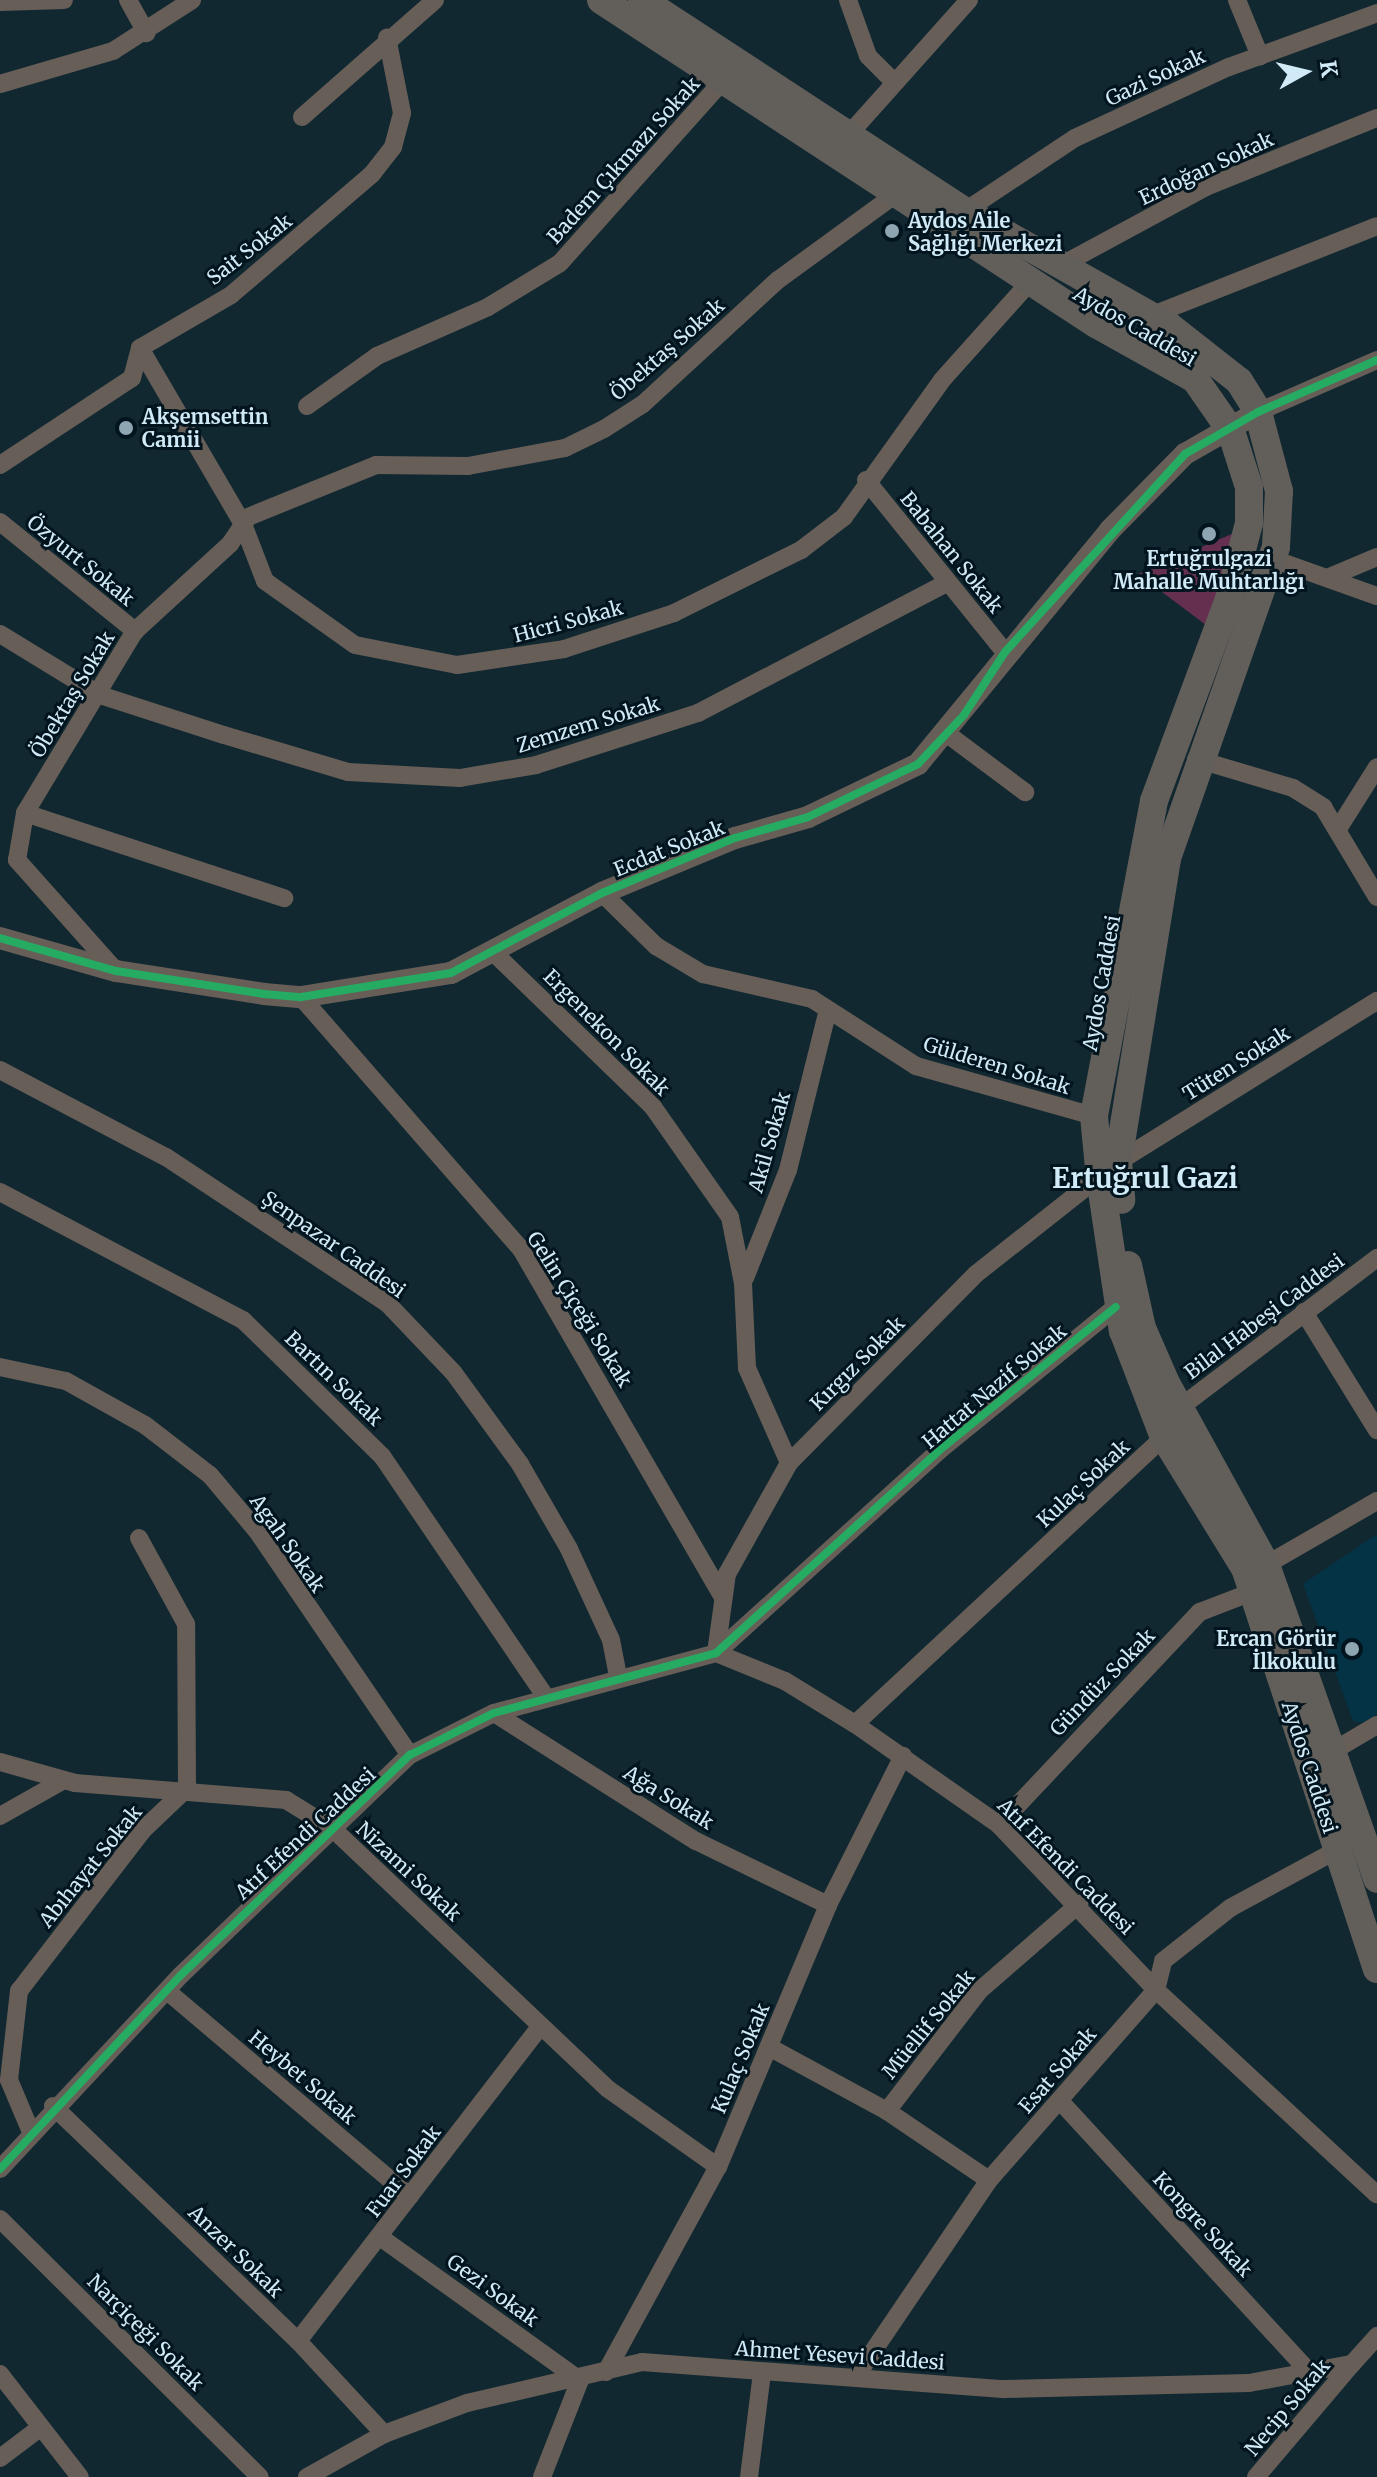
<!DOCTYPE html>
<meta charset="utf-8">
<style>
body{margin:0}
#map{position:relative;width:1377px;height:2477px;overflow:hidden;background:#122831;font-family:Merriweather,serif}
div>[style]{position:absolute}
[style*='--x']{left:calc(var(--x)*1px);top:calc(var(--y)*1px);width:calc(var(--w)*1px);rotate:calc(var(--a)*1deg)}
.built>*{inset:0;background:#033345}
.green>*{inset:0;background:#652f4f}
.minor>*{height:18px;margin:-9px;padding:0 9px;transform-origin:9px;border-radius:9px;background:#675e58}
.tertiary>*{height:22px;margin:-11px;padding:0 11px;transform-origin:11px;border-radius:11px;background:#675e58}
.primary>*{height:28px;margin:-14px;padding:0 14px;transform-origin:14px;border-radius:14px;background:#625e5a}
.cycleway>*{height:8px;margin:-4px;padding:0 4px;transform-origin:4px;border-radius:4px;background:#26ab63}
.dots>*{width:22px;height:22px;translate:-50% -50%;box-sizing:border-box;border:4px solid #02151e;border-radius:50%}
span{translate:-50% -50%;white-space:nowrap;text-align:center;line-height:1.15;-webkit-text-stroke:6px #02151e;paint-order:stroke}
.street-label{font-size:20px;color:#d0eaf7}
.poi-label{font-size:20px;color:#d0eaf7;font-weight:700}
.left{translate:0 -50%;text-align:left}
.right{translate:-100% -50%;text-align:right}
.district-label{font-size:28px;color:#d0eaf7;font-weight:700}
.north{position:absolute;left:1265px;top:32px;width:80px;height:80px;-webkit-text-stroke:6px #02151e;paint-order:stroke;rotate:82deg;font-size:22px;font-weight:700;line-height:32px;text-align:center;color:#d0eaf7}
.north::after{content:'';display:block;margin:auto;width:28px;height:36px;background:#d0eaf7;clip-path:polygon(50% 0,100% 100%,50% 72%,0 100%)}
</style>
<div id="map">
<div class="built">
<i style="clip-path:polygon(1377px 1534px,1377px 1714px,1363px 1723px,1353px 1721px,1303px 1584px)"></i>
</div>
<div class="green">
<i style="clip-path:polygon(1234px 533px,1210px 628px,1138px 574px)"></i>
</div>
<div class="minor">
<i style="--x:128;--y:0;--w:38;--a:61"></i>
<i style="--x:848;--y:0;--w:59;--a:70.3"></i>
<i style="--x:868;--y:56;--w:37;--a:45"></i>
<i style="--x:1237;--y:0;--w:61;--a:67.7"></i>
<i style="--x:0;--y:2;--w:64;--a:-1.8"></i>
<i style="--x:0;--y:84;--w:118;--a:-16.3"></i>
<i style="--x:113;--y:51;--w:94;--a:-32.8"></i>
<i style="--x:302;--y:117;--w:177;--a:-41.3"></i>
<i style="--x:843;--y:141;--w:189;--a:-48.2"></i>
<i style="--x:965;--y:211;--w:132;--a:-33.6"></i>
<i style="--x:1075;--y:138;--w:170;--a:-24.8"></i>
<i style="--x:1229;--y:67;--w:158;--a:-20"></i>
<i style="--x:1058;--y:267;--w:168;--a:-28.4"></i>
<i style="--x:1206;--y:187;--w:184;--a:-22"></i>
<i style="--x:1150;--y:316;--w:244;--a:-21.6"></i>
<i style="--x:140;--y:348;--w:204;--a:59.7"></i>
<i style="--x:243;--y:524;--w:61;--a:68.9"></i>
<i style="--x:265;--y:581;--w:110;--a:35.4"></i>
<i style="--x:355;--y:645;--w:104;--a:11.1"></i>
<i style="--x:457;--y:665;--w:108;--a:-8.5"></i>
<i style="--x:564;--y:649;--w:116;--a:-18.1"></i>
<i style="--x:674;--y:613;--w:142;--a:-26.4"></i>
<i style="--x:801;--y:550;--w:54;--a:-37.5"></i>
<i style="--x:844;--y:517;--w:168;--a:-54.4"></i>
<i style="--x:942;--y:380;--w:132;--a:-48.1"></i>
<i style="--x:307;--y:406;--w:86;--a:-35.5"></i>
<i style="--x:377;--y:356;--w:121;--a:-23.8"></i>
<i style="--x:488;--y:307;--w:84;--a:-31.4"></i>
<i style="--x:560;--y:263;--w:241;--a:-48.2"></i>
<i style="--x:1258;--y:412;--w:130;--a:-23.6"></i>
<i style="--x:0;--y:465;--w:158;--a:-33.4"></i>
<i style="--x:132;--y:378;--w:31;--a:-75"></i>
<i style="--x:140;--y:348;--w:105;--a:-30.2"></i>
<i style="--x:231;--y:295;--w:186;--a:-40.6"></i>
<i style="--x:372;--y:174;--w:34;--a:-52"></i>
<i style="--x:393;--y:147;--w:35;--a:-75"></i>
<i style="--x:402;--y:113;--w:77;--a:-101.2"></i>
<i style="--x:866;--y:480;--w:221;--a:51.1"></i>
<i style="--x:0;--y:522;--w:174;--a:38.9"></i>
<i style="--x:1273;--y:559;--w:110;--a:19.6"></i>
<i style="--x:1327;--y:578;--w:54;--a:-22.8"></i>
<i style="--x:0;--y:634;--w:117;--a:31.4"></i>
<i style="--x:100;--y:695;--w:130;--a:17.9"></i>
<i style="--x:224;--y:735;--w:129;--a:16.6"></i>
<i style="--x:348;--y:772;--w:112;--a:3.1"></i>
<i style="--x:460;--y:778;--w:77;--a:-9.7"></i>
<i style="--x:536;--y:765;--w:170;--a:-17.8"></i>
<i style="--x:698;--y:713;--w:281;--a:-27.6"></i>
<i style="--x:946;--y:733;--w:99;--a:36.8"></i>
<i style="--x:1196;--y:759;--w:101;--a:16.6"></i>
<i style="--x:1293;--y:788;--w:36;--a:32"></i>
<i style="--x:1323;--y:807;--w:105;--a:59"></i>
<i style="--x:25;--y:813;--w:273;--a:18.2"></i>
<i style="--x:1338;--y:829;--w:73;--a:-57.8"></i>
<i style="--x:602;--y:893;--w:76;--a:44.5"></i>
<i style="--x:656;--y:946;--w:55;--a:30.8"></i>
<i style="--x:703;--y:974;--w:112;--a:12.9"></i>
<i style="--x:812;--y:999;--w:124;--a:32.8"></i>
<i style="--x:916;--y:1066;--w:185;--a:15.7"></i>
<i style="--x:491;--y:950;--w:226;--a:44.1"></i>
<i style="--x:653;--y:1107;--w:134;--a:55"></i>
<i style="--x:730;--y:1217;--w:67;--a:78.9"></i>
<i style="--x:743;--y:1283;--w:85;--a:87.3"></i>
<i style="--x:747;--y:1368;--w:104;--a:66.1"></i>
<i style="--x:116;--y:971;--w:149;--a:-131.7"></i>
<i style="--x:17;--y:860;--w:48;--a:-80.3"></i>
<i style="--x:25;--y:813;--w:213;--a:-58.9"></i>
<i style="--x:135;--y:631;--w:129;--a:-42.5"></i>
<i style="--x:230;--y:544;--w:32;--a:-56"></i>
<i style="--x:248;--y:517;--w:138;--a:-22.1"></i>
<i style="--x:376;--y:465;--w:92;--a:0.6"></i>
<i style="--x:468;--y:466;--w:99;--a:-10.5"></i>
<i style="--x:565;--y:448;--w:43;--a:-26"></i>
<i style="--x:604;--y:429;--w:46;--a:-32.7"></i>
<i style="--x:643;--y:404;--w:183;--a:-42.6"></i>
<i style="--x:778;--y:280;--w:146;--a:-36.1"></i>
<i style="--x:301;--y:997;--w:335;--a:48.9"></i>
<i style="--x:521;--y:1249;--w:402;--a:59.9"></i>
<i style="--x:0;--y:1070;--w:187;--a:27.7"></i>
<i style="--x:166;--y:1157;--w:265;--a:33.5"></i>
<i style="--x:387;--y:1303;--w:95;--a:46.3"></i>
<i style="--x:453;--y:1372;--w:114;--a:53.9"></i>
<i style="--x:520;--y:1464;--w:98;--a:60"></i>
<i style="--x:569;--y:1549;--w:100;--a:65.2"></i>
<i style="--x:611;--y:1640;--w:36;--a:79"></i>
<i style="--x:0;--y:1192;--w:275;--a:27.8"></i>
<i style="--x:243;--y:1320;--w:194;--a:44.4"></i>
<i style="--x:382;--y:1456;--w:292;--a:55.8"></i>
<i style="--x:745;--y:1278;--w:116;--a:-68.3"></i>
<i style="--x:788;--y:1170;--w:165;--a:-76"></i>
<i style="--x:1304;--y:1312;--w:139;--a:58.3"></i>
<i style="--x:0;--y:1367;--w:67;--a:12"></i>
<i style="--x:66;--y:1381;--w:90;--a:29.1"></i>
<i style="--x:145;--y:1425;--w:82;--a:37.6"></i>
<i style="--x:210;--y:1475;--w:73;--a:50"></i>
<i style="--x:257;--y:1531;--w:271;--a:55.7"></i>
<i style="--x:1266;--y:1565;--w:128;--a:-30"></i>
<i style="--x:716;--y:1653;--w:80;--a:-82.1"></i>
<i style="--x:727;--y:1574;--w:127;--a:-60.8"></i>
<i style="--x:789;--y:1463;--w:266;--a:-45.3"></i>
<i style="--x:976;--y:1274;--w:181;--a:-38.3"></i>
<i style="--x:1118;--y:1162;--w:305;--a:-31.9"></i>
<i style="--x:716;--y:1653;--w:74;--a:22.1"></i>
<i style="--x:785;--y:1681;--w:82;--a:31.6"></i>
<i style="--x:855;--y:1724;--w:176;--a:35"></i>
<i style="--x:999;--y:1825;--w:228;--a:46.4"></i>
<i style="--x:1156;--y:1990;--w:301;--a:42.8"></i>
<i style="--x:494;--y:1713;--w:239;--a:32.4"></i>
<i style="--x:696;--y:1841;--w:147;--a:25.9"></i>
<i style="--x:855;--y:1724;--w:422;--a:-42.9"></i>
<i style="--x:1164;--y:1437;--w:31;--a:-63"></i>
<i style="--x:1178;--y:1409;--w:250;--a:-37.2"></i>
<i style="--x:1333;--y:1751;--w:51;--a:-30.6"></i>
<i style="--x:0;--y:1762;--w:78;--a:15.6"></i>
<i style="--x:75;--y:1783;--w:212;--a:4.6"></i>
<i style="--x:286;--y:1800;--w:55;--a:31.7"></i>
<i style="--x:333;--y:1829;--w:378;--a:43.4"></i>
<i style="--x:608;--y:2089;--w:135;--a:35.3"></i>
<i style="--x:0;--y:1816;--w:73;--a:-29.4"></i>
<i style="--x:999;--y:1825;--w:293;--a:-46.7"></i>
<i style="--x:1200;--y:1612;--w:56;--a:-21"></i>
<i style="--x:167;--y:1991;--w:318;--a:40.2"></i>
<i style="--x:769;--y:2047;--w:134;--a:28.5"></i>
<i style="--x:887;--y:2111;--w:123;--a:34.1"></i>
<i style="--x:1061;--y:2102;--w:372;--a:47.4"></i>
<i style="--x:53;--y:2106;--w:339;--a:43.8"></i>
<i style="--x:298;--y:2341;--w:127;--a:47.2"></i>
<i style="--x:887;--y:2111;--w:151;--a:-52.5"></i>
<i style="--x:979;--y:1991;--w:133;--a:-41"></i>
<i style="--x:31;--y:2132;--w:56;--a:-112.9"></i>
<i style="--x:9;--y:2080;--w:90;--a:-83.6"></i>
<i style="--x:19;--y:1991;--w:202;--a:-52.4"></i>
<i style="--x:142;--y:1831;--w:62;--a:-43.7"></i>
<i style="--x:187;--y:1788;--w:164;--a:-90.3"></i>
<i style="--x:186;--y:1624;--w:98;--a:-118.7"></i>
<i style="--x:0;--y:2169;--w:265;--a:-47"></i>
<i style="--x:181;--y:1975;--w:318;--a:-43.9"></i>
<i style="--x:410;--y:1755;--w:94;--a:-26.6"></i>
<i style="--x:494;--y:1713;--w:230;--a:-15.1"></i>
<i style="--x:716;--y:1653;--w:304;--a:-42.2"></i>
<i style="--x:941;--y:1449;--w:225;--a:-39.1"></i>
<i style="--x:0;--y:2219;--w:366;--a:44.8"></i>
<i style="--x:380;--y:2237;--w:246;--a:35.6"></i>
<i style="--x:580;--y:2380;--w:104;--a:111.4"></i>
<i style="--x:298;--y:2341;--w:398;--a:-52.4"></i>
<i style="--x:606;--y:2372;--w:234;--a:-61.4"></i>
<i style="--x:718;--y:2167;--w:284;--a:-67.2"></i>
<i style="--x:828;--y:1905;--w:167;--a:-63.3"></i>
<i style="--x:0;--y:2374;--w:130;--a:52.2"></i>
<i style="--x:857;--y:2375;--w:235;--a:-55.9"></i>
<i style="--x:989;--y:2180;--w:253;--a:-48.7"></i>
<i style="--x:1156;--y:1990;--w:30;--a:-76"></i>
<i style="--x:1163;--y:1961;--w:85;--a:-38.3"></i>
<i style="--x:1230;--y:1908;--w:122;--a:-28.5"></i>
<i style="--x:0;--y:2458;--w:51;--a:-37.1"></i>
<i style="--x:307;--y:2477;--w:88;--a:-29.2"></i>
<i style="--x:384;--y:2434;--w:89;--a:-20.5"></i>
<i style="--x:467;--y:2403;--w:180;--a:-13.2"></i>
<i style="--x:642;--y:2362;--w:362;--a:4.3"></i>
<i style="--x:1003;--y:2389;--w:246;--a:-1.4"></i>
<i style="--x:1249;--y:2383;--w:105;--a:-10.5"></i>
<i style="--x:1352;--y:2364;--w:38;--a:-48"></i>
<i style="--x:749;--y:2477;--w:106;--a:-82.9"></i>
<i style="--x:1256;--y:2477;--w:148;--a:-49.7"></i>
</div>
<div class="tertiary">
<i style="--x:0;--y:938;--w:121;--a:15.9"></i>
<i style="--x:116;--y:971;--w:150;--a:8.8"></i>
<i style="--x:264;--y:994;--w:37;--a:5"></i>
<i style="--x:301;--y:997;--w:152;--a:-9.1"></i>
<i style="--x:451;--y:973;--w:171;--a:-27.9"></i>
<i style="--x:602;--y:893;--w:144;--a:-22.5"></i>
<i style="--x:735;--y:838;--w:76;--a:-16"></i>
<i style="--x:808;--y:817;--w:122;--a:-25.7"></i>
<i style="--x:918;--y:764;--w:303;--a:-50.6"></i>
<i style="--x:1110;--y:530;--w:107;--a:-45.4"></i>
<i style="--x:1185;--y:454;--w:84;--a:-29.9"></i>
</div>
<div class="primary">
<i style="--x:601;--y:0;--w:592;--a:33.21"></i>
<i style="--x:1096;--y:324;--w:113;--a:29.1"></i>
<i style="--x:1195;--y:379;--w:63;--a:55.3"></i>
<i style="--x:1231;--y:431;--w:59;--a:72.2"></i>
<i style="--x:1249;--y:487;--w:36;--a:90"></i>
<i style="--x:1249;--y:523;--w:79;--a:104.7"></i>
<i style="--x:1229;--y:599;--w:215;--a:110.4"></i>
<i style="--x:1154;--y:801;--w:321;--a:100.8"></i>
<i style="--x:1094;--y:1116;--w:62;--a:84.5"></i>
<i style="--x:1100;--y:1178;--w:155;--a:81.5"></i>
<i style="--x:1123;--y:1331;--w:114;--a:68.9"></i>
<i style="--x:1164;--y:1437;--w:154;--a:58.3"></i>
<i style="--x:1245;--y:1568;--w:422;--a:71.8"></i>
<i style="--x:642;--y:0;--w:386;--a:33.2"></i>
<i style="--x:965;--y:211;--w:234;--a:29.4"></i>
<i style="--x:1169;--y:326;--w:89;--a:38.2"></i>
<i style="--x:1239;--y:381;--w:36;--a:58"></i>
<i style="--x:1258;--y:412;--w:82;--a:75.1"></i>
<i style="--x:1279;--y:491;--w:56;--a:93.1"></i>
<i style="--x:1276;--y:547;--w:330;--a:109.3"></i>
<i style="--x:1167;--y:859;--w:307;--a:99.2"></i>
<i style="--x:1118;--y:1162;--w:38;--a:85"></i>
<i style="--x:1128;--y:1265;--w:65;--a:77.5"></i>
<i style="--x:1142;--y:1328;--w:60;--a:66.4"></i>
<i style="--x:1166;--y:1383;--w:208;--a:61.2"></i>
<i style="--x:1266;--y:1565;--w:333;--a:70.5"></i>
</div>
<div class="cycleway">
<i style="--x:0;--y:938;--w:121;--a:15.9"></i>
<i style="--x:116;--y:971;--w:150;--a:8.8"></i>
<i style="--x:264;--y:994;--w:37;--a:5"></i>
<i style="--x:301;--y:997;--w:152;--a:-9.1"></i>
<i style="--x:451;--y:973;--w:171;--a:-27.9"></i>
<i style="--x:602;--y:893;--w:144;--a:-22.5"></i>
<i style="--x:735;--y:838;--w:76;--a:-16"></i>
<i style="--x:808;--y:817;--w:122;--a:-25.7"></i>
<i style="--x:918;--y:764;--w:67;--a:-46.8"></i>
<i style="--x:964;--y:715;--w:75;--a:-56.9"></i>
<i style="--x:1005;--y:652;--w:268;--a:-47.7"></i>
<i style="--x:1185;--y:454;--w:84;--a:-29.9"></i>
<i style="--x:1258;--y:412;--w:130;--a:-23.6"></i>
<i style="--x:0;--y:2169;--w:265;--a:-47"></i>
<i style="--x:181;--y:1975;--w:318;--a:-43.9"></i>
<i style="--x:410;--y:1755;--w:94;--a:-26.6"></i>
<i style="--x:494;--y:1713;--w:230;--a:-15.1"></i>
<i style="--x:716;--y:1653;--w:304;--a:-42.2"></i>
<i style="--x:941;--y:1449;--w:225;--a:-39.1"></i>
</div>
<div class="dots">
<i style="left:892px;top:231px;background:#8ea6b2"></i>
<i style="left:126px;top:428px;background:#8ea6b2"></i>
<i style="left:1209px;top:534px;background:#8ea6b2"></i>
<i style="left:1352px;top:1649px;background:#8ea6b2"></i>
</div>
<div class="street-label">
<span style="left:1155px;top:77px;rotate:-25deg">Gazi Sokak</span>
<span style="left:623px;top:160px;rotate:-48deg">Badem Çıkmazı Sokak</span>
<span style="left:1206px;top:168px;rotate:-25deg">Erdoğan Sokak</span>
<span style="left:249px;top:249px;rotate:-38deg">Sait Sokak</span>
<span style="left:1135px;top:326px;rotate:30deg">Aydos Caddesi</span>
<span style="left:667px;top:349px;rotate:-41deg">Öbektaş Sokak</span>
<span style="left:952px;top:552px;rotate:51deg">Babahan Sokak</span>
<span style="left:81px;top:560px;rotate:39deg">Özyurt Sokak</span>
<span style="left:568px;top:621px;rotate:-15deg">Hicri Sokak</span>
<span style="left:72px;top:694px;rotate:-59deg">Öbektaş Sokak</span>
<span style="left:588px;top:724px;rotate:-17deg">Zemzem Sokak</span>
<span style="left:669px;top:848px;rotate:-22deg">Ecdat Sokak</span>
<span style="left:1101px;top:983px;rotate:-80deg">Aydos Caddesi</span>
<span style="left:607px;top:1032px;rotate:45deg">Ergenekon Sokak</span>
<span style="left:1236px;top:1063px;rotate:-32deg">Tüten Sokak</span>
<span style="left:997px;top:1065px;rotate:17deg">Gülderen Sokak</span>
<span style="left:769px;top:1142px;rotate:-74deg">Akil Sokak</span>
<span style="left:334px;top:1244px;rotate:35deg">Şenpazar Caddesi</span>
<span style="left:580px;top:1309px;rotate:58deg">Gelin Çiçeği Sokak</span>
<span style="left:1264px;top:1316px;rotate:-37deg">Bilal Habeşi Caddesi</span>
<span style="left:857px;top:1363px;rotate:-45deg">Kırgız Sokak</span>
<span style="left:334px;top:1378px;rotate:44deg">Bartın Sokak</span>
<span style="left:994px;top:1386px;rotate:-40deg">Hattat Nazif Sokak</span>
<span style="left:1083px;top:1483px;rotate:-43deg">Kulaç Sokak</span>
<span style="left:288px;top:1543px;rotate:55deg">Agah Sokak</span>
<span style="left:1102px;top:1682px;rotate:-46deg">Gündüz Sokak</span>
<span style="left:1310px;top:1767px;rotate:72deg">Aydos Caddesi</span>
<span style="left:669px;top:1797px;rotate:32deg">Ağa Sokak</span>
<span style="left:305px;top:1833px;rotate:-43deg">Atıf Efendi Caddesi</span>
<span style="left:90px;top:1866px;rotate:-51deg">Abıhayat Sokak</span>
<span style="left:1066px;top:1866px;rotate:45deg">Atıf Efendi Caddesi</span>
<span style="left:409px;top:1871px;rotate:43deg">Nizami Sokak</span>
<span style="left:928px;top:2024px;rotate:-51deg">Müellif Sokak</span>
<span style="left:740px;top:2058px;rotate:-67deg">Kulaç Sokak</span>
<span style="left:1057px;top:2070px;rotate:-49deg">Esat Sokak</span>
<span style="left:303px;top:2077px;rotate:40deg">Heybet Sokak</span>
<span style="left:403px;top:2171px;rotate:-53deg">Fuar Sokak</span>
<span style="left:1203px;top:2224px;rotate:47deg">Kongre Sokak</span>
<span style="left:236px;top:2251px;rotate:44deg">Anzer Sokak</span>
<span style="left:493px;top:2290px;rotate:36deg">Gezi Sokak</span>
<span style="left:146px;top:2332px;rotate:45deg">Narçiçeği Sokak</span>
<span style="left:840px;top:2355px;rotate:4deg">Ahmet Yesevi Caddesi</span>
<span style="left:1287px;top:2407px;rotate:-50deg">Necip Sokak</span>
</div>
<div class="poi-label">
<span class="left" style="left:908px;top:232px">Aydos Aile<br>Sağlığı Merkezi</span>
<span class="left" style="left:142px;top:428px">Akşemsettin<br>Camii</span>
<span style="left:1209px;top:570px">Ertuğrulgazi<br>Mahalle Muhtarlığı</span>
<span class="right" style="left:1336px;top:1650px">Ercan Görür<br>İlkokulu</span>
</div>
<div class="district-label">
<span style="left:1145px;top:1178px">Ertuğrul Gazi</span>
</div>
<div class="north">K</div>
</div>
